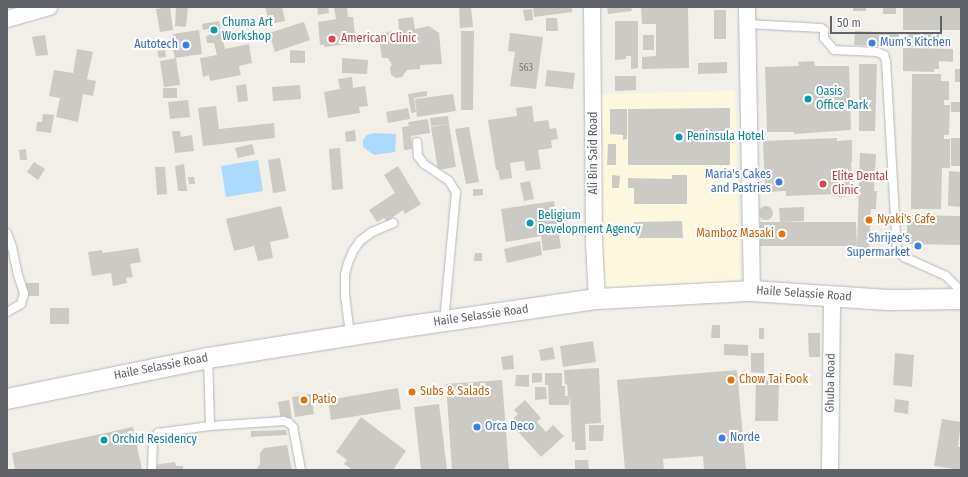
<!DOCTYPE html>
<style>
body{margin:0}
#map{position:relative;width:968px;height:477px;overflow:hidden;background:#f1efe8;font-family:"Fira Sans Condensed",sans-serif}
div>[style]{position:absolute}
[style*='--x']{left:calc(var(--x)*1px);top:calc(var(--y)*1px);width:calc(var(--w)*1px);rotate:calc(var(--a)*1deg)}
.commercial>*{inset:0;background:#fef7e0}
.water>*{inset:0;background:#aadaff}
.building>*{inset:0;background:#cccac5}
.round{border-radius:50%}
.roads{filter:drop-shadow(0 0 1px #b5b8bc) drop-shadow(0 0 1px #b5b8bc)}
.service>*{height:8px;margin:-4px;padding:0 4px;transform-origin:4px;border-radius:4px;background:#fff}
.minor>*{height:16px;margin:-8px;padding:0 8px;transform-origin:8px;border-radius:8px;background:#fff}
.tertiary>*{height:20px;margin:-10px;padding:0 10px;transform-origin:10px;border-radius:10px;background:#fff}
.dots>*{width:11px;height:11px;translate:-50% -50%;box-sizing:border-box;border:2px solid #fff;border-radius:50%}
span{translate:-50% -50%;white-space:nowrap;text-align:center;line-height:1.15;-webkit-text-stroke:4px #fff;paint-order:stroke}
.number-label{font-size:10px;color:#7a7d7f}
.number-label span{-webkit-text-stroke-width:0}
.culture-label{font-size:12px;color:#0d838f}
.left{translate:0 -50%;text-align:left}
.health-label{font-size:12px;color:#be3a42}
.shop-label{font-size:12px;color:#366cbe}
.right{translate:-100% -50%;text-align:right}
.street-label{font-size:12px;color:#5f6368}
.food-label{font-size:12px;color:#c56008}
.frame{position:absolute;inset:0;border:8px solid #5f6368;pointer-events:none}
.scale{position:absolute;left:830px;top:16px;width:112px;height:18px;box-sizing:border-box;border:2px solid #5f6368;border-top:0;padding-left:5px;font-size:12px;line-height:14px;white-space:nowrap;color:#5f6368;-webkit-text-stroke:3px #fff;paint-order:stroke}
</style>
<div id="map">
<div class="commercial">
<i style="clip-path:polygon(735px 91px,740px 288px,604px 296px,600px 94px)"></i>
</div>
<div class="water">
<i style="clip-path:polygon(374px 133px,396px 134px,395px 152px,374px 155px,363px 147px,363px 140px,367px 135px)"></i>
<i style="clip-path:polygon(258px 160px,263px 191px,226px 197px,221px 166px)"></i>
</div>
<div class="building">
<i style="clip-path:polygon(170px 7px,173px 30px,160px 32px,156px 9px)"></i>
<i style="clip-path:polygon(176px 7px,188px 7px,186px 27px,175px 26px)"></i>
<i style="clip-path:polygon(265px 7px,282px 7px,285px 21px,270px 24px)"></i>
<i style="clip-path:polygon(317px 7px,328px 7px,329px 13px,318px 15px)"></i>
<i style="clip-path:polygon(334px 7px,347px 7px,348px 17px,353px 17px,356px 43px,324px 47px,324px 45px,320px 45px,318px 22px,336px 19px)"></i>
<i style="clip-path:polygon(459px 7px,471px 7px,473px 27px,460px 28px)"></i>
<i style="clip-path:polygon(533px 7px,572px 7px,572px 12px,534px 17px)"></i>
<i style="clip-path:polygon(607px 7px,631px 7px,632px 11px,608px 14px)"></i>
<i style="clip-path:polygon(641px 7px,688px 7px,689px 68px,642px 69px,642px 57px,656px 56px,656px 24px,642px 24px)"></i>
<i style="clip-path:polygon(853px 7px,866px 7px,866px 11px,853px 11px)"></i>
<i style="clip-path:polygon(883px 7px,896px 7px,896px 14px,883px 14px)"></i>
<i style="clip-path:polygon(903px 7px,961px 7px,961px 30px,903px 30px)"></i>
<i style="clip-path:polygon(532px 9px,533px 20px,525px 21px,523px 10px)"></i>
<i style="clip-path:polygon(714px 10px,726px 10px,726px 39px,714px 39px)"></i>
<i style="clip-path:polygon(413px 17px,415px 29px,429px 26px,439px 33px,442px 64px,420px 65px,420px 69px,407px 70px,402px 77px,396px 78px,391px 75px,390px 67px,392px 65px,388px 58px,382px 58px,379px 39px,383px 38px,387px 32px,399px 30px,398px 19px)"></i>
<i style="clip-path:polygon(546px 18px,557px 18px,558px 31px,546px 31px)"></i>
<i style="clip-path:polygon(219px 21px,225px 49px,249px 44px,252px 63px,239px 66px,241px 75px,210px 81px,209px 75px,203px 77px,200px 58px,217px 55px,214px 43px,207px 43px,206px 36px,210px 35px,208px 29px,203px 30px,202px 24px)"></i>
<i style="clip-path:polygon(615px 21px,638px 21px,638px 68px,631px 69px,631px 56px,626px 56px,626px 59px,615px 60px)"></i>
<i style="clip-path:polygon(304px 22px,310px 40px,275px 52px,269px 33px)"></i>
<i style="clip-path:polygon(199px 30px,202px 54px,175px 58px,173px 50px,178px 49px,177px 45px,175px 45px,173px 34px)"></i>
<i style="clip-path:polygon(461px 31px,474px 31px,473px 110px,461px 110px)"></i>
<i style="clip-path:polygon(855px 31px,899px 33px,899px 47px,854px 45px)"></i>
<i style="clip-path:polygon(909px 32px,939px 33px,939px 48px,908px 47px)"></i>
<i style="clip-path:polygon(510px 33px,543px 37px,536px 89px,510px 86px,515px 52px,508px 51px)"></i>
<i style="clip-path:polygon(45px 35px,48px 55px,36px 56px,32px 37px)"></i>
<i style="clip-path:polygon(643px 35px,654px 35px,654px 50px,643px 50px)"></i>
<i style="clip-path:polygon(903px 48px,953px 49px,953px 62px,939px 61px,939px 69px,934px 69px,934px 72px,903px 71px)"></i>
<i style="clip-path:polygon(77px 49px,93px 52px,87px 79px,96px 81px,93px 96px,83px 94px,78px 122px,56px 117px,60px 98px,49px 96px,54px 70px,73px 73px)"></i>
<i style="clip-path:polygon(165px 50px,166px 57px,159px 58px,157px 51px)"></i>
<i style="clip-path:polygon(290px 50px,305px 51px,305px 63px,290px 63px)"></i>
<i style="clip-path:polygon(176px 58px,180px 85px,164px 87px,160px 61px)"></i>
<i style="clip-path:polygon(342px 58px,368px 60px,367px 74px,342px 73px)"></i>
<i style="clip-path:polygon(814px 61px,815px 66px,849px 66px,851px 130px,794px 134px,794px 132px,767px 132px,765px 67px,799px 66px,798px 62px)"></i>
<i style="clip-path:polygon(727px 62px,727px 73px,698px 74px,698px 63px)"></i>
<i style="clip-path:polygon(859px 64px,877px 64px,875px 131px,859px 131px)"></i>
<i style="clip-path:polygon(955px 69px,961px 69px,961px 82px,955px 82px)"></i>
<i style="clip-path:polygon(547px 70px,575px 73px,573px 89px,545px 86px)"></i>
<i style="clip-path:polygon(912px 74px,941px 74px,941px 81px,949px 81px,949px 100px,944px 100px,944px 105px,950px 105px,949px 135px,944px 135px,944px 139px,950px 139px,950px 168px,942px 168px,941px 209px,911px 209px)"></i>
<i style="clip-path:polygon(615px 76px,636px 76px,636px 90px,615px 91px)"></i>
<i style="clip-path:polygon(352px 77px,353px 88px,365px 86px,368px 106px,359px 107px,360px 113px,328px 118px,324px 92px,340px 89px,338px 79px)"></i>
<i style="clip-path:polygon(246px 84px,248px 101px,238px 102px,236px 86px)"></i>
<i style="clip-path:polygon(300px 85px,301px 99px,273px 101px,272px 87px)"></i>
<i style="clip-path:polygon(163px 88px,177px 88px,177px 98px,163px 98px)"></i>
<i style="clip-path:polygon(427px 91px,427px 96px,414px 98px,416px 112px,411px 113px,408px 94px)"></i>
<i style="clip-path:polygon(453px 94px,456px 111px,417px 117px,415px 99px)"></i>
<i style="clip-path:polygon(188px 100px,190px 117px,170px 119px,168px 102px)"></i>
<i style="clip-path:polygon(951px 102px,961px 102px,961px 112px,951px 112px)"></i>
<i style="clip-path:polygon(216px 106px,219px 129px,274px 123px,275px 138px,203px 146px,198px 108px)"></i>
<i style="clip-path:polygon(532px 106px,534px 122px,548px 120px,550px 129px,556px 128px,558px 139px,551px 140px,552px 148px,538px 150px,541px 169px,526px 171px,524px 161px,510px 163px,512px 178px,500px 180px,498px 170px,496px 170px,488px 120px,517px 116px,516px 108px)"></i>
<i style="clip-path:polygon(408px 108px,410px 119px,388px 123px,386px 112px)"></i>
<i style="clip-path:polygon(730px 108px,730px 165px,628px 165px,628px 109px)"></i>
<i style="clip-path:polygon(610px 109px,627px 109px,627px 139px,623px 140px,623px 135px,610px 134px)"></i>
<i style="clip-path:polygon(43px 114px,54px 115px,51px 133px,36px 131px,37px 122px,42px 122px)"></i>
<i style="clip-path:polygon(448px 116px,449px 124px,431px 126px,430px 118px)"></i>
<i style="clip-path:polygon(428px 119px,430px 133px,411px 136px,412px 149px,404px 150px,402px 127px,409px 126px,408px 122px)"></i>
<i style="clip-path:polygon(449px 124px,456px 167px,438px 170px,431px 127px)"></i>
<i style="clip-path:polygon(469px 127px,479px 182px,466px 184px,455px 129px)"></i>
<i style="clip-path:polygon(355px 130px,356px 141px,346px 142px,345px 132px)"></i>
<i style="clip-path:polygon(172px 131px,180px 131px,181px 137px,192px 135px,194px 151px,175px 153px)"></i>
<i style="clip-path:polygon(837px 138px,837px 141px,852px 140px,852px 162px,851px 162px,853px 196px,839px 197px,838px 194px,786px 196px,786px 191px,765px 192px,763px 141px)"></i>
<i style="clip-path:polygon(951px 138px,961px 138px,961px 166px,951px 166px)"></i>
<i style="clip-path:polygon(252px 144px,255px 154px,238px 158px,235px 148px)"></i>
<i style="clip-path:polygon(608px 144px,616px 144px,616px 165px,607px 165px)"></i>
<i style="clip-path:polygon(340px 148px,343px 189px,332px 190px,329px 149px)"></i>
<i style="clip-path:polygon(26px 149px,27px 160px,20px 160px,19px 150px)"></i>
<i style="clip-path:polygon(860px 153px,876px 154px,874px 191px,877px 191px,876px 209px,871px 209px,869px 250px,857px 250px)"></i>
<i style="clip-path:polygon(280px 158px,286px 191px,273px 193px,268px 160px)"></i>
<i style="clip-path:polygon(34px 162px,45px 169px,38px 180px,27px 172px)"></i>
<i style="clip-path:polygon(184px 164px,187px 191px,178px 191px,175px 166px)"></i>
<i style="clip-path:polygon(398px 166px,421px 204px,405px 214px,403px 210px,387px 221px,384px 218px,377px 222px,369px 210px,395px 193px,384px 175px)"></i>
<i style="clip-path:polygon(155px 167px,165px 167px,167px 194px,157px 195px)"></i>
<i style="clip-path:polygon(949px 171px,961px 172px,961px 207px,948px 206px)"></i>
<i style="clip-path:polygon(612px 175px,620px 176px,619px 188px,612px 188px)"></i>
<i style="clip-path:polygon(672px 175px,687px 175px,687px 204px,634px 204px,634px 188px,628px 188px,628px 178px,672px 179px)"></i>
<i style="clip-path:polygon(188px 177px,194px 177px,195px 184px,189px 184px)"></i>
<i style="clip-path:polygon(530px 181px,534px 199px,524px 201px,520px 183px)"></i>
<i style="clip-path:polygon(473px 189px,483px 189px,483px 195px,473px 196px)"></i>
<i style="clip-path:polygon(554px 201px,561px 248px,543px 251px,541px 236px,506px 242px,501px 209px)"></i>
<i class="round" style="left:759px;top:206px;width:14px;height:14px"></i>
<i style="clip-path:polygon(281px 206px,289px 238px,270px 242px,273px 258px,258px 261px,254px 246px,234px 251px,226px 219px)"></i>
<i style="clip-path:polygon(804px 207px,804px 221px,780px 222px,779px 208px)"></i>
<i style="clip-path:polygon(907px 215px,961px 216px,961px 245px,907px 244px)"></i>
<i style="clip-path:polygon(682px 221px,683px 238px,634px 238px,634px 222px)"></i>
<i style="clip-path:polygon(760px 222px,856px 222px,857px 246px,760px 246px)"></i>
<i style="clip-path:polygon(540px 241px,542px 255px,507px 263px,504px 249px)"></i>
<i style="clip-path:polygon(138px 248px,141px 262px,130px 264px,133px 277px,126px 278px,127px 283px,113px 286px,111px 273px,92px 276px,88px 252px,102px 250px,103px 253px)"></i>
<i style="clip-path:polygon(475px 253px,482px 253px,482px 261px,474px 261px)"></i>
<i style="clip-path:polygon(26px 283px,39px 283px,39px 296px,27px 296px)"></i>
<i style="clip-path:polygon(50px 308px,69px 308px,69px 324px,50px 324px)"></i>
<i style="clip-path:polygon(712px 325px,720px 325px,720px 338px,711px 338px)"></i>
<i style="clip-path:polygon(759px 328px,764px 328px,764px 339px,759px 339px)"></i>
<i style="clip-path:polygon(808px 333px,820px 333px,820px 357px,809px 357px)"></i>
<i style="clip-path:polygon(593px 341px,596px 362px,563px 367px,560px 346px)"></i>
<i style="clip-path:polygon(724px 344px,748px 345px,748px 356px,724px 355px)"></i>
<i style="clip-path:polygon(553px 347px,555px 359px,541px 361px,539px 350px)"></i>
<i style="clip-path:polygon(751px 353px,764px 353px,764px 373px,751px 372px)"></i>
<i style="clip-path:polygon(895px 353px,914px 355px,912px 387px,893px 385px)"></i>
<i style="clip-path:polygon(513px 355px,514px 369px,503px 370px,501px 357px)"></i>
<i style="clip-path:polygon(599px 368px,601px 423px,585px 424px,586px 450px,575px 450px,575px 442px,572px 442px,570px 396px,569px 405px,549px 405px,548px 385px,545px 385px,545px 373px,562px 373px,562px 386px,565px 386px,565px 396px,568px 396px,567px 384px,565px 385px,564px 370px)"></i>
<i style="clip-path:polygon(737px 370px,746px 470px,704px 470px,703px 456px,663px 459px,664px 470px,625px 470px,617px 380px)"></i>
<i style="clip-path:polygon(532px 373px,542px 373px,542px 382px,532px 383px)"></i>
<i style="clip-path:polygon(516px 375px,529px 375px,529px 387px,515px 386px)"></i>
<i style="clip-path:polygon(502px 380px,509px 470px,452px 470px,446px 384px)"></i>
<i style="clip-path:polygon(756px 380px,779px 381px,778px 421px,755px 421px)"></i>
<i style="clip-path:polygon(535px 387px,546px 387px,547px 399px,535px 400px)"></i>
<i style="clip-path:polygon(398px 388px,401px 409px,331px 420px,328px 400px)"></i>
<i style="clip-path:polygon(311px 394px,314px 414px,295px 417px,292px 397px)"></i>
<i style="clip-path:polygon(895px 399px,909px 401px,908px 414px,894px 412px)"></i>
<i style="clip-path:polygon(289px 400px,292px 418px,281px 420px,278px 402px)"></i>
<i style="clip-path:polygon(525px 400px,541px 418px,537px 422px,546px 432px,553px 425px,564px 436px,541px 457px,513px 426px,517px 423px,513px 419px,518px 414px,514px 410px)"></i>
<i style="clip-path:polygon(439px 404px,447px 470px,421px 470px,414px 407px)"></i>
<i style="clip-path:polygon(361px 417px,406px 451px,393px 470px,353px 470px,344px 464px,347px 460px,336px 452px)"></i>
<i style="clip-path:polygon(942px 419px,961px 422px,958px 447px,961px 447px,961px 470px,934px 466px)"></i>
<i style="clip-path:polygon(589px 425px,604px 425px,603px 441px,589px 441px)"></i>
<i style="clip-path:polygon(133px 427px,142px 470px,15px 470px,12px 453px)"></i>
<i style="clip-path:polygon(286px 430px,287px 435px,251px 437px,251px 431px)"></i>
<i style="clip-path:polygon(287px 445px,292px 470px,256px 470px,260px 464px,260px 453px,264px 448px)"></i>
<i style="clip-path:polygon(575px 460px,588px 460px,589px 470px,575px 470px)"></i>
<i style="clip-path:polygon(175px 462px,176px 466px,183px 466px,183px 470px,155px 470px,154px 465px)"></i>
</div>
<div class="roads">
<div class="service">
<i style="--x:747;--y:24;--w:74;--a:3.1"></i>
<i style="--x:821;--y:28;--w:4;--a:34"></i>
<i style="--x:824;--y:30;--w:8;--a:90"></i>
<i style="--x:824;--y:38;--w:16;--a:50"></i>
<i style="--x:834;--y:50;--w:43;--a:2.7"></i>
<i style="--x:877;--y:52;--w:8;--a:23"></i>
<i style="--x:884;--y:55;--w:6;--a:72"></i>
<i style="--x:886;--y:61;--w:188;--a:86.7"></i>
<i style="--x:897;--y:249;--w:11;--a:49"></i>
<i style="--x:904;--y:257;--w:46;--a:24.3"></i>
<i style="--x:946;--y:276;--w:21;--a:45"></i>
<i style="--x:417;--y:142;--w:14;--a:86"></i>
<i style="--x:418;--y:156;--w:10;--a:53"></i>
<i style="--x:424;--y:164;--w:30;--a:34"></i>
<i style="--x:449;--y:181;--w:13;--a:58"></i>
<i style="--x:456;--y:192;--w:130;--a:95.3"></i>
<i style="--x:7;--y:233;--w:15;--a:70"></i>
<i style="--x:12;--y:247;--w:29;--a:78"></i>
<i style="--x:18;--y:275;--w:20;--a:72"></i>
<i style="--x:24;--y:294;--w:10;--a:107"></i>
<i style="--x:21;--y:304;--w:16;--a:150"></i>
<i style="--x:350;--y:335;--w:38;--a:-97"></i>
<i style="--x:345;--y:297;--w:22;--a:-90"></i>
<i style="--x:345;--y:275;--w:12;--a:-76"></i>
<i style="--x:348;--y:263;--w:13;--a:-67"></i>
<i style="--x:353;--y:251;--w:12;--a:-55"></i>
<i style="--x:360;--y:241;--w:15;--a:-37"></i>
<i style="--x:372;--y:232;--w:23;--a:-23"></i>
<i style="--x:208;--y:358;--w:68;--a:88.3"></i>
<i style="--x:152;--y:470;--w:30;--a:-88"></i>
<i style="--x:153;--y:440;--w:9;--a:-54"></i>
<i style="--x:158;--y:433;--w:52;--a:-7.7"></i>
<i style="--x:210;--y:426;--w:74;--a:-3.9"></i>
<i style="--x:284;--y:421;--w:5;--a:22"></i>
<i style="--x:289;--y:423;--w:6;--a:45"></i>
<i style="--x:293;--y:427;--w:44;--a:79.5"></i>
</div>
<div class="minor">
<i style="--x:592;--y:7;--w:235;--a:89.5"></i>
<i style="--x:594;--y:242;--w:57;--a:87"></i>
<i style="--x:747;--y:7;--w:284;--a:89"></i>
<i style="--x:7;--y:19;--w:44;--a:-15.9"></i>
<i style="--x:830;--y:470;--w:174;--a:-89.3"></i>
</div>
<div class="tertiary">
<i style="--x:7;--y:399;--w:205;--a:-11.5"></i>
<i style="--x:208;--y:358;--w:191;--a:-9"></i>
<i style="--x:397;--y:328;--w:202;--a:-8.3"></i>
<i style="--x:597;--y:299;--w:155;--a:-3"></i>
<i style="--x:752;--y:291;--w:136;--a:3.8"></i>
<i style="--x:888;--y:300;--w:73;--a:-0.8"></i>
</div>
</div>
<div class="dots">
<i style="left:214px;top:30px;background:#0f9aa8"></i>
<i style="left:332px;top:39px;background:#e0444e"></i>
<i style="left:872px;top:43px;background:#3f7fe0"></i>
<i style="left:186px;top:45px;background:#3f7fe0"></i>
<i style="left:808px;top:99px;background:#0f9aa8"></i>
<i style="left:679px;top:137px;background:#0f9aa8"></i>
<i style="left:779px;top:182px;background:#3f7fe0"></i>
<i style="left:823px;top:184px;background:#e0444e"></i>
<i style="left:869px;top:220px;background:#e8710a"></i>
<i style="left:530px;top:223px;background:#0f9aa8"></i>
<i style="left:782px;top:234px;background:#e8710a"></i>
<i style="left:918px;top:246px;background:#3f7fe0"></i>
<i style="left:731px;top:380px;background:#e8710a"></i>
<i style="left:412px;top:392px;background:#e8710a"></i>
<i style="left:304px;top:400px;background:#e8710a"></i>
<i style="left:477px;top:427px;background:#3f7fe0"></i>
<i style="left:722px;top:438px;background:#3f7fe0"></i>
<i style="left:104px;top:440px;background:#0f9aa8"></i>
</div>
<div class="number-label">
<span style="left:526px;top:69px">563</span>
</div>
<div class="culture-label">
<span class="left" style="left:222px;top:30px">Chuma Art<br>Workshop</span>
<span class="left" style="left:816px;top:99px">Oasis<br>Office Park</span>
<span class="left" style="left:687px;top:137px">Peninsula Hotel</span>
<span class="left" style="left:538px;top:223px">Beligium<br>Development Agency</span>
<span class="left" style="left:112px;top:440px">Orchid Residency</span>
</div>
<div class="health-label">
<span class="left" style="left:341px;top:39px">American Clinic</span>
<span class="left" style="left:832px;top:184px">Elite Dental<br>Clinic</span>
</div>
<div class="shop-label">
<span class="left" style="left:880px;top:43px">Mum's Kitchen</span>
<span class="right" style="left:178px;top:45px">Autotech</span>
<span class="right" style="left:771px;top:182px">Maria's Cakes<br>and Pastries</span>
<span class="right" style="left:910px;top:246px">Shrijee's<br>Supermarket</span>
<span class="left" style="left:485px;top:427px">Orca Deco</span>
<span class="left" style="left:730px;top:438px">Norde</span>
</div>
<div class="street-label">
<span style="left:594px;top:153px;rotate:-90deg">Ali Bin Said Road</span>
<span style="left:804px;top:294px;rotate:4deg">Haile Selassie Road</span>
<span style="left:481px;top:316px;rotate:-8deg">Haile Selassie Road</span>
<span style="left:161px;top:367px;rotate:-11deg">Haile Selassie Road</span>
<span style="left:831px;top:383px;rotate:-89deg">Ghuba Road</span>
</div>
<div class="food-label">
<span class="left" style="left:877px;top:220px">Nyaki's Cafe</span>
<span class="right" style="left:774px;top:234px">Mamboz Masaki</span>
<span class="left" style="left:739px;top:380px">Chow Tai Fook</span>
<span class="left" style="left:420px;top:392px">Subs &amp; Salads</span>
<span class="left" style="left:312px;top:400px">Patio</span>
</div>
<div class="frame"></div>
<div class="scale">50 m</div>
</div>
